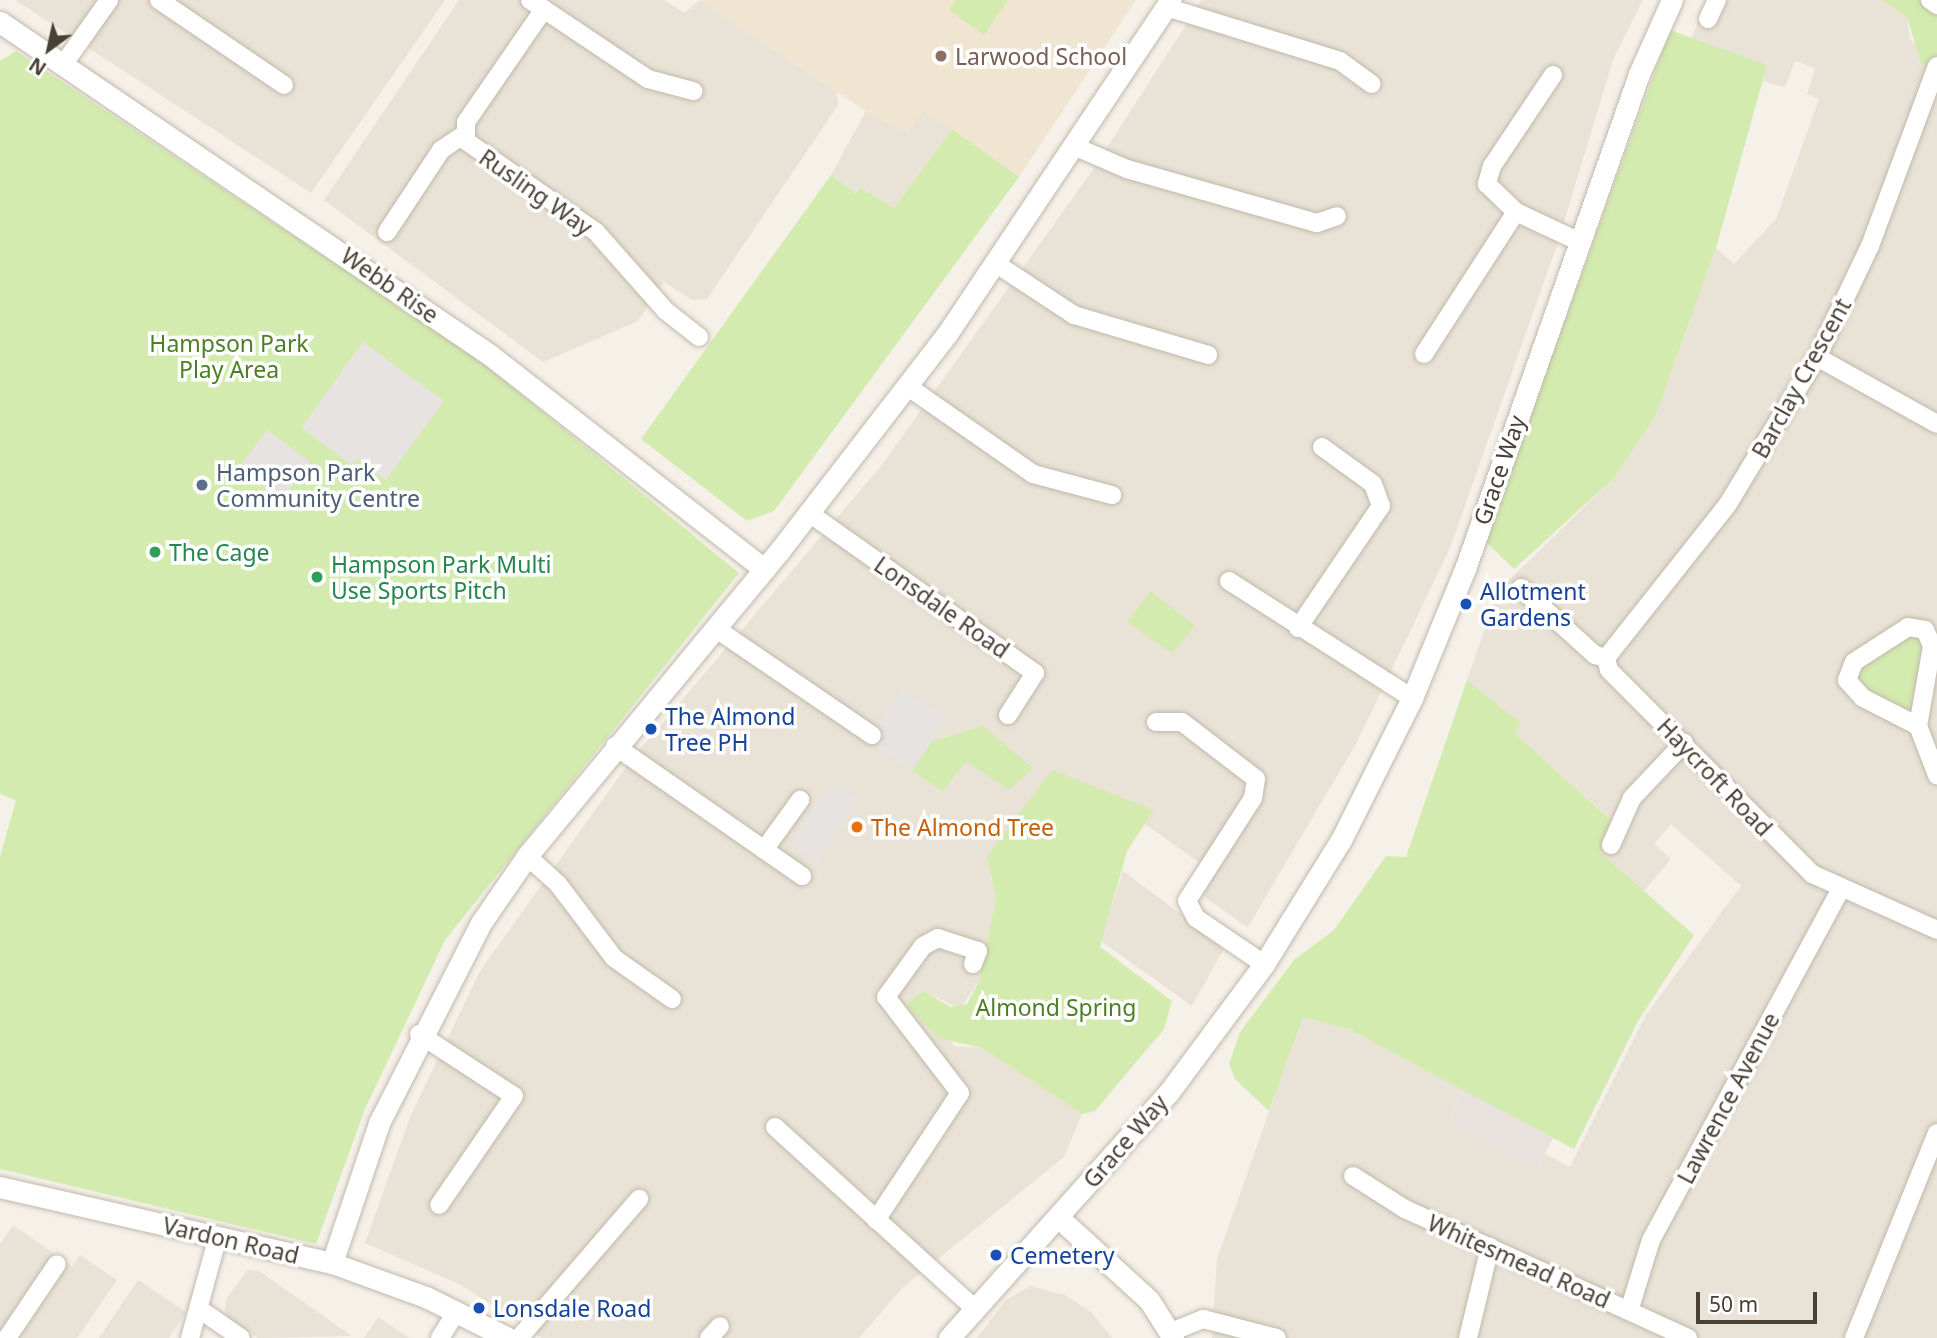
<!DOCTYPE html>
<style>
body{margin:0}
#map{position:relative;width:1937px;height:1338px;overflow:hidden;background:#f5f0e8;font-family:"Noto Sans",sans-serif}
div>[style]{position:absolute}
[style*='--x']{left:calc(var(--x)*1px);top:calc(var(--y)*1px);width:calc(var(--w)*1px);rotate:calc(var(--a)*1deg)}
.residential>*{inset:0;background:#e9e2d6}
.industrial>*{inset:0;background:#e7e2dd}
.education>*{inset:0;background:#efe5d1}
.green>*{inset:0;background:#d3ebaf}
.parking>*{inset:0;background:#e6e3e0}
.roads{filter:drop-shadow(0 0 2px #c1b8aa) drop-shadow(0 0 2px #c1b8aa)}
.minor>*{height:18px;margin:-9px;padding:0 9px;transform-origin:9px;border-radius:9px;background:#fff}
.tertiary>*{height:21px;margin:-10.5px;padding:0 10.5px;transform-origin:10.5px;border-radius:10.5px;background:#fff}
.dots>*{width:19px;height:19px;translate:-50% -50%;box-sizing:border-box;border:4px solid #fff;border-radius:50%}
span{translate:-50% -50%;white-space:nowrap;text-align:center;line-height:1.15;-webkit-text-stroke:7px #fff;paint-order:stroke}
.education-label{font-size:23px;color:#785e54}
.left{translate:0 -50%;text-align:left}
.street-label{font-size:23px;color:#494136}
.park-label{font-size:23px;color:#4c7f25}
.service-label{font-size:23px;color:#4e5e75}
.leisure-label{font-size:23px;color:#27864d}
.transit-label{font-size:23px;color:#164399}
.food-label{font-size:23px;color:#c56008}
.north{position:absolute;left:14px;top:14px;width:70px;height:70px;-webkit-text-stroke:5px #fff;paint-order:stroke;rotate:213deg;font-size:19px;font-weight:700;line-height:28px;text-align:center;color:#494136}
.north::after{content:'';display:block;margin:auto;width:24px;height:32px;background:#494136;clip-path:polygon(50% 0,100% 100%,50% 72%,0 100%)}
.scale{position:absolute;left:1696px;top:1292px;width:121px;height:32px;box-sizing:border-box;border:4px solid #494136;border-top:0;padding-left:9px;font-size:21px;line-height:24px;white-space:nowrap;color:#494136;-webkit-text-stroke:5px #fff;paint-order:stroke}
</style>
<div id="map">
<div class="residential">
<i style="clip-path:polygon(15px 0,445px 0,311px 193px)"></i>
<i style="clip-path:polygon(459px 0,664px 0,684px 13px,700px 0,837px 92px,838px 105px,707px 299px,692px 300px,664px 282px,638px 321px,543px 362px,324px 200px)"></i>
<i style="clip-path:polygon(1202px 0,1643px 0,1613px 60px,1557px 245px,1450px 548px,1357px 742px,1252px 920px,1247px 927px,1196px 891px,1210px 870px,1145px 824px,1154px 810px,1098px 789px,987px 856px,996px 899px,979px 981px,960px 1009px,924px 991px,954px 1046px,982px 1048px,1082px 1114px,1064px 1157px,902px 1288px,859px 1338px,542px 1338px,461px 1285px,365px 1243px,410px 1117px,480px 971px,631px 760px,881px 466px,1092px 171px)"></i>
<i style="clip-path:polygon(1707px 0,1882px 0,1907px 17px,1910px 39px,1937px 69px,1937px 1338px,1212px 1338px,1217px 1259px,1303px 1016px,1347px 1029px,1460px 1088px,1450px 1121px,1537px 1170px,1545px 1154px,1570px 1167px,1646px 1015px,1741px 886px,1671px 824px,1654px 844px,1671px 859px,1644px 891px,1601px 853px,1611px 819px,1514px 734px,1521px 723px,1467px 680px,1498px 591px,1613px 479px,1655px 417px,1716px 248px,1734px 264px,1776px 219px,1819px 99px,1807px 94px,1815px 68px,1795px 61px,1785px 87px,1763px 81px,1767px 65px,1691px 39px)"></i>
<i style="clip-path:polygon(924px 110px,952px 129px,894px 208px,862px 187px,856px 194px,831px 175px,866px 111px,907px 132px)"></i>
<i style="clip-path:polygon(1123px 871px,1225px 947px,1192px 1006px,1101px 941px)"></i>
<i style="clip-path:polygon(13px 1225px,72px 1266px,80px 1255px,117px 1280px,77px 1338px,0 1338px,0 1244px)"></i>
<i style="clip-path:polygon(248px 1270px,259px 1271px,352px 1336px,258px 1338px,225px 1315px,226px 1299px)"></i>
<i style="clip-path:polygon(138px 1280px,186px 1312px,169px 1338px,99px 1338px)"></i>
<i style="clip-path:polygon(1030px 1286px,1065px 1295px,1091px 1312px,1112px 1338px,977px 1338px,1006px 1300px)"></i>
<i style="clip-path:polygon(378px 1317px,409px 1338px,364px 1338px)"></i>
</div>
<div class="industrial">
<i style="clip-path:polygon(1460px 1088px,1553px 1138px,1537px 1170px,1450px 1121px)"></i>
</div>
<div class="education">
<i style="clip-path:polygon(700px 0,1136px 0,1019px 177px,924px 110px,907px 132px,873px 116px)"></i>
</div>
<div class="green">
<i style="clip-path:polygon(956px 0,1008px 0,984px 35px,949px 10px)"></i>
<i style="clip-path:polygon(1882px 0,1937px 0,1937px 69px,1921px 63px,1907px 17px)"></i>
<i style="clip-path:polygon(1670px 30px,1767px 65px,1716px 248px,1655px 417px,1613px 479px,1514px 569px,1485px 541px)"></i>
<i style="clip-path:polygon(16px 51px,481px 361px,739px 573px,445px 940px,365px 1109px,316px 1244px,0 1169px,0 857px,16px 800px,0 794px,0 61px)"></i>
<i style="clip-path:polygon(952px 129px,1019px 177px,774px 511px,747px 521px,641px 439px,831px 175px,856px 194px,861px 187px,894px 208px)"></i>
<i style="clip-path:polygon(1151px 591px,1195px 626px,1172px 653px,1127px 622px)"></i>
<i style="clip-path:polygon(1916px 633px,1926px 642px,1910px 713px,1858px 688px,1855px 672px)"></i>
<i style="clip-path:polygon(1467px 680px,1521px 723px,1515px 734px,1611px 820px,1601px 853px,1694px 935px,1638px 1021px,1574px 1149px,1348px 1029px,1303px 1017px,1269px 1111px,1235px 1079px,1229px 1064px,1240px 1032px,1294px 960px,1334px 930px,1386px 856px,1406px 857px)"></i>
<i style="clip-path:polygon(983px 726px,1033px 768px,1008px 790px,966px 761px,943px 791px,912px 771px,930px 742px)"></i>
<i style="clip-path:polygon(1052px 770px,1154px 810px,1127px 851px,1100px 947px,1172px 1001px,1164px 1029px,1095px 1111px,1082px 1114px,982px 1048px,939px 1038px,906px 1005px,924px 991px,950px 1007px,967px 1004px,979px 981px,996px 899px,987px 856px)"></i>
</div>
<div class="parking">
<i style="clip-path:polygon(363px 342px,444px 401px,386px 480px,357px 459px,352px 465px,301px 428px)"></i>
<i style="clip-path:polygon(267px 430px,310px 462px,281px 501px,239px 467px)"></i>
<i style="clip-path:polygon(902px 690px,947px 718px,912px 771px,868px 742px)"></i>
<i style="clip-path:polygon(832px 781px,860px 800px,817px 863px,789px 843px)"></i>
</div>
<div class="roads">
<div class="minor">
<i style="--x:159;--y:0;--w:151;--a:34.2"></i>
<i style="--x:530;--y:0;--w:142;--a:33.8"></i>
<i style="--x:648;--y:79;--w:47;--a:14.9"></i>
<i style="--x:1930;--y:0;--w:9;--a:36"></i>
<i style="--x:1166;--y:7;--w:182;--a:17.2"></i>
<i style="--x:1340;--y:61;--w:39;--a:36"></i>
<i style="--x:544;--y:9;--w:137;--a:124.6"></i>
<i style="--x:466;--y:122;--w:19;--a:90"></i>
<i style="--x:466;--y:141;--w:159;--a:35"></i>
<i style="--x:596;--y:232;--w:106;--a:48.5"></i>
<i style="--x:666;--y:311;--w:42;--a:38.2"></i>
<i style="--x:1708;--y:19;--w:21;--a:-65"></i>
<i style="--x:63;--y:65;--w:80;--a:-54.7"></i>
<i style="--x:1553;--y:75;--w:110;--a:123.8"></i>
<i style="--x:1492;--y:166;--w:19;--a:106"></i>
<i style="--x:1487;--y:184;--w:40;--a:44"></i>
<i style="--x:1516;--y:212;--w:68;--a:25.1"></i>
<i style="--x:1076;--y:147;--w:56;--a:23.3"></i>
<i style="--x:1127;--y:169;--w:198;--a:15.9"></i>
<i style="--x:1317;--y:223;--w:21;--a:-19"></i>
<i style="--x:387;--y:232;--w:98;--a:-56.6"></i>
<i style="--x:441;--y:150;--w:27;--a:-34"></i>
<i style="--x:995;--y:263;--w:95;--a:33.4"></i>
<i style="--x:1074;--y:315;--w:140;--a:16.6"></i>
<i style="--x:1424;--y:354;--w:169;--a:-57.1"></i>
<i style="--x:1817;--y:357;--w:137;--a:29.2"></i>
<i style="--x:907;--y:386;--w:154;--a:34.9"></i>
<i style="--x:1033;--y:474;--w:82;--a:14.9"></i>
<i style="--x:809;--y:513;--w:277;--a:35.3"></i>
<i style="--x:1035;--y:673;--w:50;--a:122.7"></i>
<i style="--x:1229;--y:581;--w:217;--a:32.6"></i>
<i style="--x:1521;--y:588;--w:100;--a:42.2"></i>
<i style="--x:1595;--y:655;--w:11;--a:15"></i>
<i style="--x:715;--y:628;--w:190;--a:34.3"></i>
<i style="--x:1298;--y:628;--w:148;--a:-55.8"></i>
<i style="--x:1381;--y:506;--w:23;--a:-110"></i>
<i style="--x:1373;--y:484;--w:63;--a:-144"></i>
<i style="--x:1606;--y:658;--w:196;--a:-51.6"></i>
<i style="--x:1728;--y:504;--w:172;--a:-58.8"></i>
<i style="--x:1817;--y:357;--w:123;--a:-64.5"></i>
<i style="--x:1870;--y:246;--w:192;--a:-69.6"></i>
<i style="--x:1606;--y:658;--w:12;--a:76"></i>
<i style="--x:1609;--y:670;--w:288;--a:45.1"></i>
<i style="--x:1812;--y:874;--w:137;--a:24.1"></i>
<i style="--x:1156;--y:722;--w:26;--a:0"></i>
<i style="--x:1182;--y:722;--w:93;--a:37.6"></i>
<i style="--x:1256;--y:779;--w:19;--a:99"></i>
<i style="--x:1253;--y:798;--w:122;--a:122.7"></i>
<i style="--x:1187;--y:901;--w:19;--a:62"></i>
<i style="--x:1196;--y:918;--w:82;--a:34.1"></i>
<i style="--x:1918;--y:726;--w:62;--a:-153"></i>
<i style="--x:1863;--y:698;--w:24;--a:-132"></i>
<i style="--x:1847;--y:680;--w:19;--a:-69"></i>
<i style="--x:1854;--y:662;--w:64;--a:-32.9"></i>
<i style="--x:1908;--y:627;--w:17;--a:10"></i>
<i style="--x:1925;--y:630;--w:17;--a:66"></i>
<i style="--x:1932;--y:646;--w:81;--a:99.9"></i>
<i style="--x:1918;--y:726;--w:53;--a:68.8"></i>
<i style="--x:615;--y:746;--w:228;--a:34.8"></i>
<i style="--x:1611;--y:845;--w:51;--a:-65.9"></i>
<i style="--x:1632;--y:798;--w:76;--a:-46.6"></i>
<i style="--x:764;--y:850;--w:62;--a:-54.2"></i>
<i style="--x:527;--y:856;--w:42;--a:42.1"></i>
<i style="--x:558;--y:884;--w:93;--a:52.9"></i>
<i style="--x:614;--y:958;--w:71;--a:35.3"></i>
<i style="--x:419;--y:1034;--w:113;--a:33.1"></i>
<i style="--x:514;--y:1096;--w:132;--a:124.5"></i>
<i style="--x:775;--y:1127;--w:270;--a:42.3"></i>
<i style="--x:1353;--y:1176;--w:62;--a:32.4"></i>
<i style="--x:1405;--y:1209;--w:311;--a:24.5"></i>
<i style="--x:876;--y:1220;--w:152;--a:-56.5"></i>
<i style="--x:960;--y:1093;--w:121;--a:-127.6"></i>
<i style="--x:886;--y:997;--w:63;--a:-54"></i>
<i style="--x:923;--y:946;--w:17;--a:-28"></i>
<i style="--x:938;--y:938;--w:42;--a:18"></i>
<i style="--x:978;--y:951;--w:14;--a:111"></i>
<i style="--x:202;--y:1311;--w:47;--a:34.7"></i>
<i style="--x:1629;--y:1311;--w:74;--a:-72.8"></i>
<i style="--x:1651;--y:1240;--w:398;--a:-61.6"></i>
<i style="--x:1171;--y:1332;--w:35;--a:-22"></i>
<i style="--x:1203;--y:1319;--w:76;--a:14.4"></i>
<i style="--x:7;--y:1338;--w:89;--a:-56"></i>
<i style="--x:190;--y:1338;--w:106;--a:-74.6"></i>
<i style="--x:440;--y:1338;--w:32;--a:-58"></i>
<i style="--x:519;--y:1338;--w:184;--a:-49.2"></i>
<i style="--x:709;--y:1338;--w:16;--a:-47"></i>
<i style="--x:1468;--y:1338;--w:94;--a:-76.4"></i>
<i style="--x:1854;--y:1338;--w:221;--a:-68"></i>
</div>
<div class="tertiary">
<i style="--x:0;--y:22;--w:592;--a:34.2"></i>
<i style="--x:490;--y:355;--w:348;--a:38"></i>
<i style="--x:0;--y:1187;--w:341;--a:12.9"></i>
<i style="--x:332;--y:1263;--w:100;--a:19.9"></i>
<i style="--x:426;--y:1297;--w:92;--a:26.6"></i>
<i style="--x:1058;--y:1217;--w:123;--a:42.4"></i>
<i style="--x:1149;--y:1300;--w:45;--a:57.7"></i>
<i style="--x:332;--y:1263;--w:148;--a:-71.4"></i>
<i style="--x:379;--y:1123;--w:225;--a:-63"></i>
<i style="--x:481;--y:923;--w:81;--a:-55.5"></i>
<i style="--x:527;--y:856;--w:397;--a:-50.4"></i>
<i style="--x:780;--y:550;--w:273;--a:-52.3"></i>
<i style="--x:947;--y:334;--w:402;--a:-56.2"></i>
<i style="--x:949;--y:1338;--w:330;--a:-48.2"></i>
<i style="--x:1169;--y:1092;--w:159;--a:-53.4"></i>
<i style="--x:1264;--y:964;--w:148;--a:-58.2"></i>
<i style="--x:1342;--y:838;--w:157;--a:-63.4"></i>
<i style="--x:1412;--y:698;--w:139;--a:-67.7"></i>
<i style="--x:1465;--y:569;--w:525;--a:-70.63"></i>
<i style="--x:1639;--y:74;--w:81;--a:-66"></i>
</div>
</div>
<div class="dots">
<i style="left:941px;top:56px;background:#8d6e63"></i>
<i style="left:202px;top:485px;background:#5c6f8a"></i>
<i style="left:155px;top:552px;background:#2e9e5b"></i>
<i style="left:317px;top:577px;background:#2e9e5b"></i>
<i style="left:1466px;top:604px;background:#1a4fb4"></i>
<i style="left:651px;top:729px;background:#1a4fb4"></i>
<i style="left:857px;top:827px;background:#e8710a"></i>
<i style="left:996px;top:1255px;background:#1a4fb4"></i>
<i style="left:479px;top:1308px;background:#1a4fb4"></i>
</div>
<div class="education-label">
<span class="left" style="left:955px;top:56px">Larwood School</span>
</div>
<div class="street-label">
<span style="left:536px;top:192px;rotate:35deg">Rusling Way</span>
<span style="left:390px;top:285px;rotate:35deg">Webb Rise</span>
<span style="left:1801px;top:378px;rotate:-61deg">Barclay Crescent</span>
<span style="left:1499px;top:470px;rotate:-71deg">Grace Way</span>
<span style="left:942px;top:607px;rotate:35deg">Lonsdale Road</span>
<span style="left:1715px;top:777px;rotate:46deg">Haycroft Road</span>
<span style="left:1728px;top:1098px;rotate:-62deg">Lawrence Avenue</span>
<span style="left:1125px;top:1141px;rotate:-49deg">Grace Way</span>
<span style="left:231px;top:1240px;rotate:13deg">Vardon Road</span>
<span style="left:1519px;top:1261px;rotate:24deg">Whitesmead Road</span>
</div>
<div class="park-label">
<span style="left:229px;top:356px">Hampson Park<br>Play Area</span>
<span style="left:1056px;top:1007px">Almond Spring</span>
</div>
<div class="service-label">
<span class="left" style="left:216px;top:485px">Hampson Park<br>Community Centre</span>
</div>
<div class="leisure-label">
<span class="left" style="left:169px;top:552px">The Cage</span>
<span class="left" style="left:331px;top:577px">Hampson Park Multi<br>Use Sports Pitch</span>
</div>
<div class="transit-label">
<span class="left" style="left:1480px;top:604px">Allotment<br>Gardens</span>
<span class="left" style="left:665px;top:729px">The Almond<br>Tree PH</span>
<span class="left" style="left:1010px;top:1255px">Cemetery</span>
<span class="left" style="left:493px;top:1308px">Lonsdale Road</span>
</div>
<div class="food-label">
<span class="left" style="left:871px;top:827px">The Almond Tree</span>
</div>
<div class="north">N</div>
<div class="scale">50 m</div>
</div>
